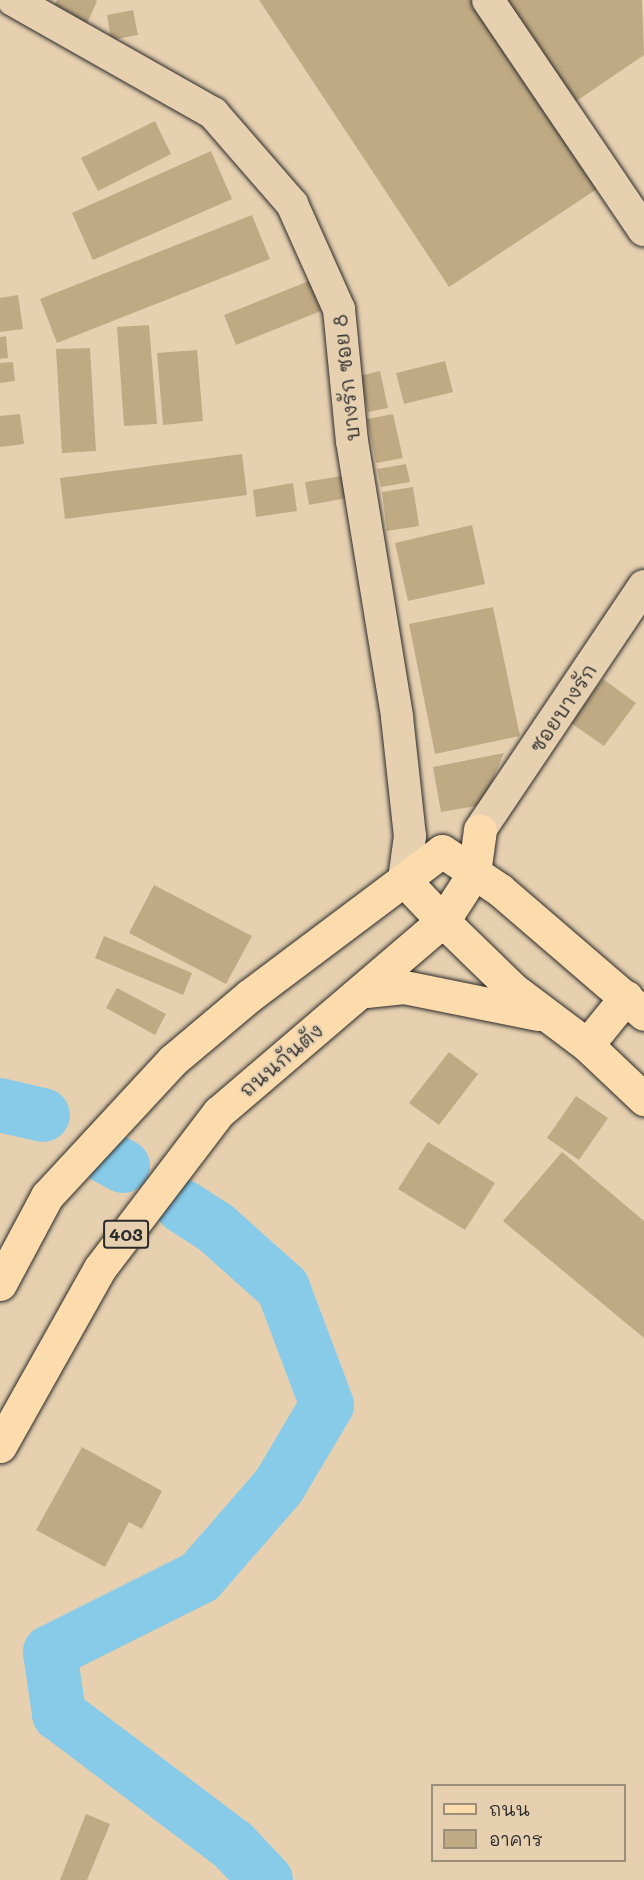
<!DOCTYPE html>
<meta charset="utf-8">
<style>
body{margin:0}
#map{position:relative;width:644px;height:1880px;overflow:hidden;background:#e6d0b0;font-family:Mali,"Playpen Sans Thai",sans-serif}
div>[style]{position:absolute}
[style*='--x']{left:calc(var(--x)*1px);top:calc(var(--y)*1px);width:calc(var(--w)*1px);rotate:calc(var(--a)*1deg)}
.river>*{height:54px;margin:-27px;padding:0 27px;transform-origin:27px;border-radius:27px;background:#88cbe9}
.building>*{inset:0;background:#c0aa84}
.roads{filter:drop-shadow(0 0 2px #2b2b2b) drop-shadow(0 0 2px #2b2b2b)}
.minor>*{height:32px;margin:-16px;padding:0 16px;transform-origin:16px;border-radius:16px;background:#e6d0b0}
.major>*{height:33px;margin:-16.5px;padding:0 16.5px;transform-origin:16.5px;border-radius:16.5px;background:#fcdcac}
span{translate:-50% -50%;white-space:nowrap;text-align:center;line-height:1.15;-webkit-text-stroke:4.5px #e6d0b0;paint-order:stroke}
.shield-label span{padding:2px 4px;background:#e6d0b0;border:2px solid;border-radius:4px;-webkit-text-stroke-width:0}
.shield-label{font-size:18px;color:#2b2b2b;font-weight:700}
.street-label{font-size:20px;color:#2b2b2b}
.legend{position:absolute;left:431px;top:1784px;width:195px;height:78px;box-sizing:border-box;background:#e6d0b0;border:2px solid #9b8e7b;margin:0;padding:8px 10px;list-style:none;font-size:18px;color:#2b2b2b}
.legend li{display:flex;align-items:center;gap:12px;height:30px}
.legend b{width:30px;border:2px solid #9b8e7b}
</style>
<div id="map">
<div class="river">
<i style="--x:0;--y:1105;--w:44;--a:13.1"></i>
<i style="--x:108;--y:1158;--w:17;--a:28"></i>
<i style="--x:182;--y:1206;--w:40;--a:32.9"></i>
<i style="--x:216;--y:1228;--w:90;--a:41.8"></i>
<i style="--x:283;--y:1288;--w:125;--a:69.4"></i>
<i style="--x:327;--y:1405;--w:94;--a:120.7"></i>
<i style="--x:279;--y:1486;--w:121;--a:131"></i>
<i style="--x:200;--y:1577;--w:168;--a:153.4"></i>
<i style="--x:50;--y:1652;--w:63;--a:81.7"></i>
<i style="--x:59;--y:1714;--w:218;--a:37"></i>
<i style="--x:233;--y:1845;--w:48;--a:46.7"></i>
</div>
<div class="building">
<i style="clip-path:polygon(57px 0,95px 0,97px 1px,86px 26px,52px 11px)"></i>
<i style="clip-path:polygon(259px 0,471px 0,597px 189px,449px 287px)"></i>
<i style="clip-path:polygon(501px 0,642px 0,644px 55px,572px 104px)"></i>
<i style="clip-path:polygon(133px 10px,138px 35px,111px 40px,107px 15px)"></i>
<i style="clip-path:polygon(155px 121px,171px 154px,98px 191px,81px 158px)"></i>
<i style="clip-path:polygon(211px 151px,232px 199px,93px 260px,72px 213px)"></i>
<i style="clip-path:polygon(252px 215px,270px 259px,57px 343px,40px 299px)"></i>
<i style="clip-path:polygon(309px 281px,321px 311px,236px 345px,224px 315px)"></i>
<i style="clip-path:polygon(18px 295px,23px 329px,0 332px,0 298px)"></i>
<i style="clip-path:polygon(149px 325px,157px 424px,124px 426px,117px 327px)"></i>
<i style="clip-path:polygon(6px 336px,8px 358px,0 359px,0 337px)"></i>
<i style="clip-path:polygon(90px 348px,96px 451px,62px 453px,56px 349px)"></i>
<i style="clip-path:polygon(197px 350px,203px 421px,163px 425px,157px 353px)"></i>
<i style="clip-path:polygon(445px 361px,453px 392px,404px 404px,396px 373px)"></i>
<i style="clip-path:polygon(13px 362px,15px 381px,0 383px,0 363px)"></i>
<i style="clip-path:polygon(380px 371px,388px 408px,368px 412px,360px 376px)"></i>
<i style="clip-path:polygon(20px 414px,24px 444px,0 447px,0 416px)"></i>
<i style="clip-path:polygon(393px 414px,403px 458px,376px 463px,367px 419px)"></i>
<i style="clip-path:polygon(242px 454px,247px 495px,65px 519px,60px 478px)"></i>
<i style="clip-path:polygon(406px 464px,410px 482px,381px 487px,377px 469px)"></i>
<i style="clip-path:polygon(347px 475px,352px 497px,309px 505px,305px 482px)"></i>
<i style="clip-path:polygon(293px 483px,297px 511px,256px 517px,253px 490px)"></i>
<i style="clip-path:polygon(413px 487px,419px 526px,387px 531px,382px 492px)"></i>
<i style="clip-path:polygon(472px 525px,485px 584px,408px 601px,395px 543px)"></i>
<i style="clip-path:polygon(493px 607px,520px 736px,435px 754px,409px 624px)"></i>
<i style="clip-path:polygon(603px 679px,636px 703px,604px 746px,571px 723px)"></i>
<i style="clip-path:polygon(504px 753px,482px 805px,441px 812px,433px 767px)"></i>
<i style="clip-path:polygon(154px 885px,252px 936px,226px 984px,129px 933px)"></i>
<i style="clip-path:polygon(104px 936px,192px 973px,183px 995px,95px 958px)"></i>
<i style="clip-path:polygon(117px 988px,166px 1014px,155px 1035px,106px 1008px)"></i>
<i style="clip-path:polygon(449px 1052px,478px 1074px,439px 1125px,409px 1103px)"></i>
<i style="clip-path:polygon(576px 1096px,608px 1118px,579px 1160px,547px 1138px)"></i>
<i style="clip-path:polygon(428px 1142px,495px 1183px,465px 1230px,398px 1189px)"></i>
<i style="clip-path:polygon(562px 1152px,644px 1221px,644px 1338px,503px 1221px)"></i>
<i style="clip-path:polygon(82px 1447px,162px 1491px,142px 1529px,129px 1522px,105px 1567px,36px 1530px)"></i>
<i style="clip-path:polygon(86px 1814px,110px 1824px,87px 1880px,60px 1880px)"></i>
</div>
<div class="roads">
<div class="minor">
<i style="--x:13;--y:0;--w:230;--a:29.5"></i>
<i style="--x:213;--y:113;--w:121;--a:49"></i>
<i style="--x:292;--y:204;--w:115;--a:65.9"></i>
<i style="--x:339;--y:309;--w:133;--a:84.4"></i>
<i style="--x:352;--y:441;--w:280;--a:80.7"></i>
<i style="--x:397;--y:717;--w:120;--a:83.8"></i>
<i style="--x:410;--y:836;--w:44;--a:97.8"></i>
<i style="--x:488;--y:0;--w:278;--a:55.9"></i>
<i style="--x:480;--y:830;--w:294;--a:-56.1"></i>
</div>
<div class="major">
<i style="--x:404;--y:880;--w:57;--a:46.4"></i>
<i style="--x:443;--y:921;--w:57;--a:-57.1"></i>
<i style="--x:474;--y:873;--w:43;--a:-82.1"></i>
<i style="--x:366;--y:991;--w:38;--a:-6"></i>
<i style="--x:404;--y:987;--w:137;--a:11.4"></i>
<i style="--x:587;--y:1045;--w:62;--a:-50.9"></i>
<i style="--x:0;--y:1284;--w:100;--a:-61.9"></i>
<i style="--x:47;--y:1196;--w:185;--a:-47.2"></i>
<i style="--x:173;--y:1060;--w:99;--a:-40.1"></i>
<i style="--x:249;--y:996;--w:241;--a:-36.9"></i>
<i style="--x:442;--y:851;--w:70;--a:33.9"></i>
<i style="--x:500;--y:890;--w:190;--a:40.7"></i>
<i style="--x:0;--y:1446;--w:204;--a:-60.7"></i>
<i style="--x:100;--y:1268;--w:196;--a:-52.7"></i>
<i style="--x:219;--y:1112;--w:294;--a:-40.5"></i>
<i style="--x:443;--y:921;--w:99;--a:44.2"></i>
<i style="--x:514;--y:990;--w:91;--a:37"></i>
<i style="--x:587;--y:1045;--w:79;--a:43.5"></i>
</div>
</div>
<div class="shield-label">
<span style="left:126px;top:1234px">403</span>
</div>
<div class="street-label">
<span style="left:346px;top:378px;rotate:-96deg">บางรัก ซอย 8</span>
<span style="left:563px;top:708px;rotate:-56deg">ซอยบางรัก</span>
<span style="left:281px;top:1060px;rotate:-40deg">ถนนกันตัง</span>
</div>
<ul class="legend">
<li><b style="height:8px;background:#fcdcac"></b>ถนน</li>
<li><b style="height:16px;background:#c0aa84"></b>อาคาร</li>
</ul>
</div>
